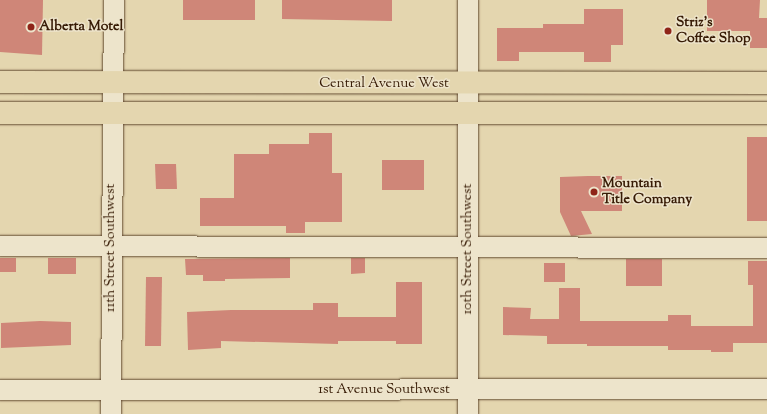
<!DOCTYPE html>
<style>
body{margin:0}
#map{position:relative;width:767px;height:414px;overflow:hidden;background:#e4d6af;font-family:"Sorts Mill Goudy",serif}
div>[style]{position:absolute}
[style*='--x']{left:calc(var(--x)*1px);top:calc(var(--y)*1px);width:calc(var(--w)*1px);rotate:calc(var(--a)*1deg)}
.building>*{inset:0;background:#cf8678}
.roads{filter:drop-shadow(0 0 1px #624a30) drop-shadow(0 0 1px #624a30)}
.minor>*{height:20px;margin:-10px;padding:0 10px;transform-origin:10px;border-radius:10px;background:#ede4cb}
.highway>*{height:22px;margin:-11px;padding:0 11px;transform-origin:11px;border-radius:11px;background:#e4d6af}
.dots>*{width:11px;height:11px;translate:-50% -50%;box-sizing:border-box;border:2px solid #ede4cb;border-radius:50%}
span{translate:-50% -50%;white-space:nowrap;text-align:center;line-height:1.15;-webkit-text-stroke:3px #ede4cb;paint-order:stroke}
.poi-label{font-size:14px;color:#371b05;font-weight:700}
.left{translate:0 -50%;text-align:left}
.street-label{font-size:14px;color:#371b05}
</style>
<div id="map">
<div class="building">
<i style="clip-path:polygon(0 0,43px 0,42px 55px,0 52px)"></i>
<i style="clip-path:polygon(183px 0,255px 0,255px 20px,183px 20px)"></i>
<i style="clip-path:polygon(282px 0,392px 0,392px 21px,282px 19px)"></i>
<i style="clip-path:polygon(707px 0,760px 0,759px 18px,767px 18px,767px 48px,750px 48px,750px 31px,707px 31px)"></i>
<i style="clip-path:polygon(584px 9px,623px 9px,623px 45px,611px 45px,611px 62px,584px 62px,584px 52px,519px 52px,519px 61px,497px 61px,497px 28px,543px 28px,543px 24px,584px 24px)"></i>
<i style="clip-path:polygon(309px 133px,332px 133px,332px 173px,342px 173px,342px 222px,305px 222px,305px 233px,286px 233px,286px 226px,200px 226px,200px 198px,234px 198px,234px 154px,269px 154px,269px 144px,309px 144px)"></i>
<i style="clip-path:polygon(747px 137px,767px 137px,767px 221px,747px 221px)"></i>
<i style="clip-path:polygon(382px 160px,424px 160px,424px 190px,382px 190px)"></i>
<i style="clip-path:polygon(155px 164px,176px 164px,177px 189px,156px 189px)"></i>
<i style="clip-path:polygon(588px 176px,622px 176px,622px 211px,581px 211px,592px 234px,571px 236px,560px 212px,560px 177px)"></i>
<i style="clip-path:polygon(0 258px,16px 258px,16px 272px,0 272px)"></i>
<i style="clip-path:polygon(48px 258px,76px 258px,76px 274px,48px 274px)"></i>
<i style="clip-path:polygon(290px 258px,290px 278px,225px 279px,225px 281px,203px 281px,203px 275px,186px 275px,185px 259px)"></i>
<i style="clip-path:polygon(351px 258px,365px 258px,365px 273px,351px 274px)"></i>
<i style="clip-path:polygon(626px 259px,662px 259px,662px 286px,626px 286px)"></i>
<i style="clip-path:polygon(748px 261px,767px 261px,767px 343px,733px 343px,733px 352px,711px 352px,711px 350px,668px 350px,668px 346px,587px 346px,587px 344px,547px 344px,547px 336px,503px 335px,503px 307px,531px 308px,530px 319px,559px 319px,559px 288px,580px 288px,580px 321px,668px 321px,668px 315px,691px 315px,691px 326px,753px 326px,753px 285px,748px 285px)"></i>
<i style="clip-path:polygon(544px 263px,565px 263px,565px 282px,544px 282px)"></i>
<i style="clip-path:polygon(146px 277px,162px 277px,161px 346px,145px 346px)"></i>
<i style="clip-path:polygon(396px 282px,422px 282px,422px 344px,396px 344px,396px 341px,338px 341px,338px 344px,221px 341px,221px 348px,188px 350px,187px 312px,231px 310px,313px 310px,313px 303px,338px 303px,338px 317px,396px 317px)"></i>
<i style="clip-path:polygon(40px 321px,71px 322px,71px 345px,1px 348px,1px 323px)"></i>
</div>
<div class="roads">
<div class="minor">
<i style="--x:0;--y:246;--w:767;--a:0.15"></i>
<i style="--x:0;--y:390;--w:767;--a:-0.07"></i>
<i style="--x:111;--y:414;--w:414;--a:-89.6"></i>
<i style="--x:468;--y:414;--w:414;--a:-90"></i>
</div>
<div class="highway">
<i style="--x:0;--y:82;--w:767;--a:0.07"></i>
<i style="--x:0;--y:113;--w:767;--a:0"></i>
</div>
</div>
<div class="dots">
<i style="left:31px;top:27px;background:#8f2418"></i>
<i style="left:668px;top:31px;background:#8f2418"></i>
<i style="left:594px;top:192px;background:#8f2418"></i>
</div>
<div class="poi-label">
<span class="left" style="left:676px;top:31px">Striz's<br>Coffee Shop</span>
<span class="left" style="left:39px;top:27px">Alberta Motel</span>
<span class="left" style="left:602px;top:192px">Mountain<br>Title Company</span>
</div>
<div class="street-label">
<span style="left:384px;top:84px">Central Avenue West</span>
<span style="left:111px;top:248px;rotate:-90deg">11th Street Southwest</span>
<span style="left:468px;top:249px;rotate:-90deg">10th Street Southwest</span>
<span style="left:384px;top:390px">1st Avenue Southwest</span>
</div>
</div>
